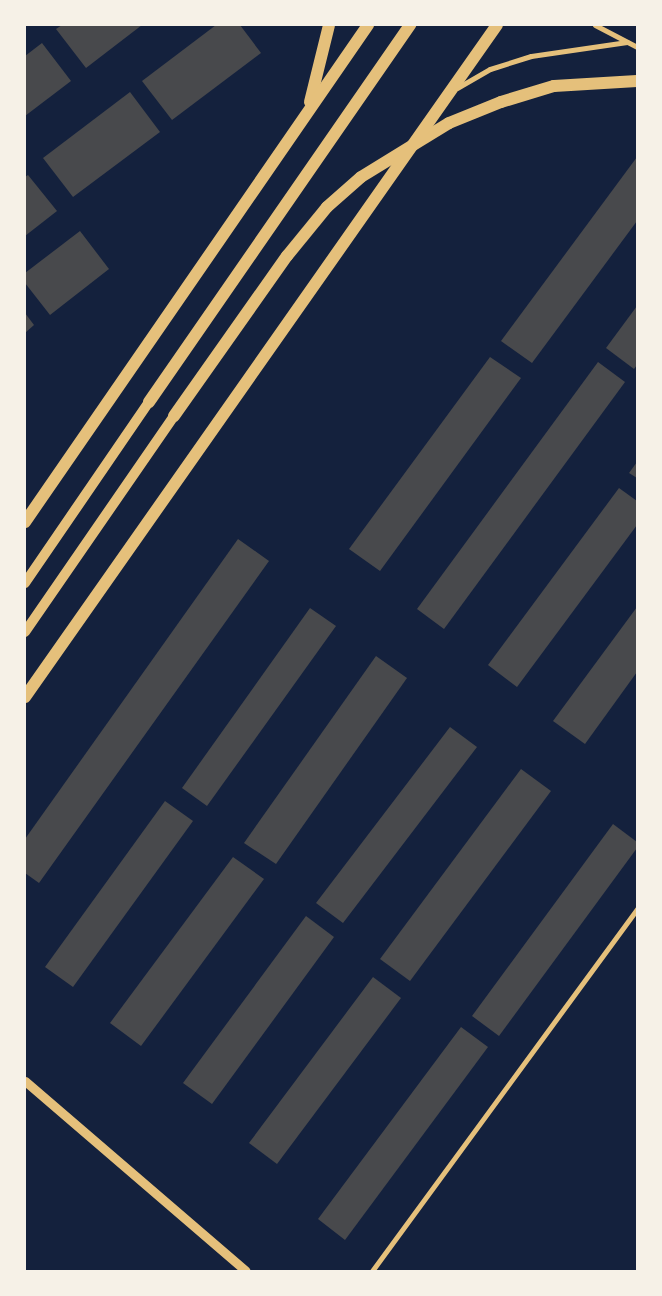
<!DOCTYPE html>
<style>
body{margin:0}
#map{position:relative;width:662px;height:1296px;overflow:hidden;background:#14213d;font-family:"DM Sans",sans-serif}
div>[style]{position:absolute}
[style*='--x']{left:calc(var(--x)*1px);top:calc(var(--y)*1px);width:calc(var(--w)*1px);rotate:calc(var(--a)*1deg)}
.building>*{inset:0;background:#48494c}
.minor>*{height:5px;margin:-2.5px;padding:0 2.5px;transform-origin:2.5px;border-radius:2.5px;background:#e5c07b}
.tertiary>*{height:9px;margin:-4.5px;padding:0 4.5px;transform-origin:4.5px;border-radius:4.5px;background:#e5c07b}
.secondary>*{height:10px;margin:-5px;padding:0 5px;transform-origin:5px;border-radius:5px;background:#e5c07b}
.primary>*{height:12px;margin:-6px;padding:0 6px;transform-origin:6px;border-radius:6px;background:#e5c07b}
span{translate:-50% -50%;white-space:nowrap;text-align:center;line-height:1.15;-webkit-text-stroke:4.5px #f6f1e7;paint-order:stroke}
.frame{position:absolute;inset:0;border:26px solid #f6f1e7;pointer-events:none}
</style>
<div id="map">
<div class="building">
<i style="clip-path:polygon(62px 25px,142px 25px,86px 68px,56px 29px)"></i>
<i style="clip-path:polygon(216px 25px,240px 25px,261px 53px,172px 120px,142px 81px)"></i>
<i style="clip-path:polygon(42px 43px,71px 81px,25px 116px,25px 56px)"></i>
<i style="clip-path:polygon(130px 92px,160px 132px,73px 197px,43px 158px)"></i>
<i style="clip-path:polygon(637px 157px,637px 221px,532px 363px,501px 341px)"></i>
<i style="clip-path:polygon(28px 175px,57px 211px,25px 236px,25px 177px)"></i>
<i style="clip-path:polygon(80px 231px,109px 269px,50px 315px,25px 283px,25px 273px)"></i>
<i style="clip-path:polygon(637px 306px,637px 365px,634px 369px,606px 348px)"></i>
<i style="clip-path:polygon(25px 313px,34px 325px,25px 333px)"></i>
<i style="clip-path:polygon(490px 357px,521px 378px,380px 571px,349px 549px)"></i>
<i style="clip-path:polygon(598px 362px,625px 382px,444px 629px,417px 609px)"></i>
<i style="clip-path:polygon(637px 462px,637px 478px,629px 473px)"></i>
<i style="clip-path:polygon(619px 488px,637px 501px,637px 525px,517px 687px,488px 665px)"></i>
<i style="clip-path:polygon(238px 539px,269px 561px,39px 883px,25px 873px,25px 839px)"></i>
<i style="clip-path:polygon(637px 607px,637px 672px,585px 744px,553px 721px)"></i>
<i style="clip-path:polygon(310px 608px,336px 626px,207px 806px,182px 788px)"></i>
<i style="clip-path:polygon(376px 656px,407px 678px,276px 864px,244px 843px)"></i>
<i style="clip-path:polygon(450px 727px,477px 747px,343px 923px,316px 903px)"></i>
<i style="clip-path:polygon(521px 769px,551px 791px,410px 981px,380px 959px)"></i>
<i style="clip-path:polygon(165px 801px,193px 821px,73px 987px,45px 967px)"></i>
<i style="clip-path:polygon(613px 824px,637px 842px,637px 848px,499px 1036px,472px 1016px)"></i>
<i style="clip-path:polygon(233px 857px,264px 879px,141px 1046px,110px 1023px)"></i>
<i style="clip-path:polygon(306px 916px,334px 937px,212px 1104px,183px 1083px)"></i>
<i style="clip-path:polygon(373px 977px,401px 998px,277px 1164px,249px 1143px)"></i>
<i style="clip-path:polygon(461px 1027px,488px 1047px,345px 1240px,318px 1219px)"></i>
</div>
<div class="minor">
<i style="--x:595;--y:25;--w:47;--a:27.6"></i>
<i style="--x:457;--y:88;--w:38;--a:-30"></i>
<i style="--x:490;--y:69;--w:43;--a:-17.6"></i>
<i style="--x:531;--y:56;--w:97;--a:-8.3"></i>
<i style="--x:372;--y:1271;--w:449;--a:-53.8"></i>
</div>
<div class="tertiary">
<i style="--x:25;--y:1081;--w:291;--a:40.7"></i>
</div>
<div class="secondary">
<i style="--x:25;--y:583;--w:219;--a:-55.6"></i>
<i style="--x:25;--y:632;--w:262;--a:-55.4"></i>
</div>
<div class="primary">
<i style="--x:310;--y:102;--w:79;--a:-76.1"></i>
<i style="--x:149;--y:402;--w:459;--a:-55.3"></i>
<i style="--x:174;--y:416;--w:196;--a:-54.8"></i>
<i style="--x:287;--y:256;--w:63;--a:-50.8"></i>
<i style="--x:327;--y:207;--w:45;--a:-41.4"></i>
<i style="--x:361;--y:177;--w:103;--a:-31.5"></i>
<i style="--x:449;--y:123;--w:56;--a:-22"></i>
<i style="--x:501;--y:102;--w:55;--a:-16.8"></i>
<i style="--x:554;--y:86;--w:83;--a:-3.4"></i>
<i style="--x:25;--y:522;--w:604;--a:-55.39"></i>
<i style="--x:25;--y:697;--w:821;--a:-54.92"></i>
</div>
<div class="frame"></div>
</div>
